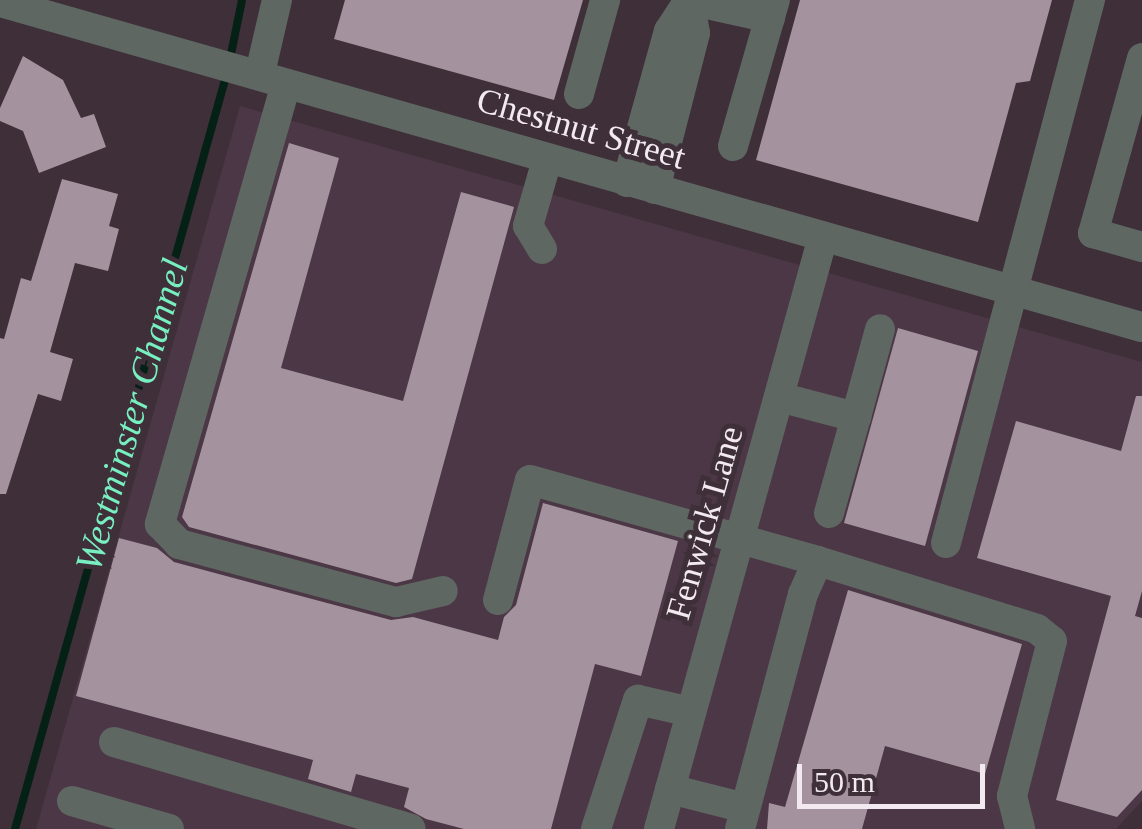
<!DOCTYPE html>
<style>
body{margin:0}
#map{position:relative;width:1142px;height:829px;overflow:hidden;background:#3e2f39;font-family:Georgia,serif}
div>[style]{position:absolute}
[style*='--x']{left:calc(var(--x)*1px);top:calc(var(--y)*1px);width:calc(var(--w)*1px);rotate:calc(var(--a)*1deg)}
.built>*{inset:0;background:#4b3745}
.stream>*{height:8px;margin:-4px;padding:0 4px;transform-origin:4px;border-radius:4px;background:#052116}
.building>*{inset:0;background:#a4929e}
.minor>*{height:30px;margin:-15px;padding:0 15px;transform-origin:15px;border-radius:15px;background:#5f6763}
span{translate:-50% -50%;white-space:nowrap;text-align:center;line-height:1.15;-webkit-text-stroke:10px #3e2f39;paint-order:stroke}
.street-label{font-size:35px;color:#f3e9f0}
.water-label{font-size:38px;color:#78efc0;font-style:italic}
.scale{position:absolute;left:797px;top:764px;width:188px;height:45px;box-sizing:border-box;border:5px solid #f3e9f0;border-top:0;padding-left:12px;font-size:30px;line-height:35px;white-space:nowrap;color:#f3e9f0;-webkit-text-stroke:8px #3e2f39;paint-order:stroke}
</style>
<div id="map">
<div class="built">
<i style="clip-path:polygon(240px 106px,1142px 362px,1142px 801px,1116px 829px,36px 829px)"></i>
</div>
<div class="stream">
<i style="--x:230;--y:59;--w:60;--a:-78.5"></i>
<i style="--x:15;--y:829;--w:785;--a:-74.34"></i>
</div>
<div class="building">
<i style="clip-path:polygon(345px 0,583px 0,554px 100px,334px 39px)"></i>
<i style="clip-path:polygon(800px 0,1052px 0,1030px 81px,1016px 83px,978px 222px,756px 160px)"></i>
<i style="clip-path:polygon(23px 56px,63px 80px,81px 118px,94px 114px,106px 147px,39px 173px,23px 131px,0 121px,0 108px)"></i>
<i style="clip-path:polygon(289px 143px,339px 158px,281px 368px,403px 401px,461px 192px,514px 207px,412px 579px,396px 583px,189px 527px,182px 517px)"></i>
<i style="clip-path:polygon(62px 179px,118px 194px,109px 226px,119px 229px,108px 271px,75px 263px,50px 352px,73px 359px,61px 401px,38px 394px,6px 494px,0 494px,0 338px,4px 339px,21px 278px,31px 281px)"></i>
<i style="clip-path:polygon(898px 328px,978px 351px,925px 546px,844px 523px)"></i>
<i style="clip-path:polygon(1136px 396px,1142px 396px,1142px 591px,1135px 616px,1142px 618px,1142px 790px,1117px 817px,1056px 800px,1111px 596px,977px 558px,1016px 421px,1121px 451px)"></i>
<i style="clip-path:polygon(543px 503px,678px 541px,641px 676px,595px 664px,551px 829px,464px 829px,426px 819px,404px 807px,409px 788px,356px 774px,351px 792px,308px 779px,313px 760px,76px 696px,119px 538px,157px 548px,174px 562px,391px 620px,413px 617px,498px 640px,504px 617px,516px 605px)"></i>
<i style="clip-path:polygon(848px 590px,1022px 644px,985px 774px,885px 746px,862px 829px,767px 829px,769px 803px,785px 807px)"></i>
</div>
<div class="minor">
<i style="--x:689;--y:0;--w:83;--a:12.5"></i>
<i style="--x:0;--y:2;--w:1187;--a:15.89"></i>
<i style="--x:1142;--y:58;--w:182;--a:105.6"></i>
<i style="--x:1093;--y:233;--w:51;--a:15.9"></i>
<i style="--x:260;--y:73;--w:75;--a:-76.9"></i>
<i style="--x:286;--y:84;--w:458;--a:106"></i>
<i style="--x:160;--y:524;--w:28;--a:46"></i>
<i style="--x:179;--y:544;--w:225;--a:15"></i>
<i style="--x:396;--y:602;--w:48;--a:-13.2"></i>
<i style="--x:579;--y:94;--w:98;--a:-74.5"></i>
<i style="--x:733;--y:146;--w:152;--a:-74"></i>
<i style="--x:627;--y:182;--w:157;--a:-74.5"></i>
<i style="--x:669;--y:31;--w:37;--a:-57"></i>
<i style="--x:655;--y:189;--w:161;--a:-75.6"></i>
<i style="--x:695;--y:33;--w:34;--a:-100"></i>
<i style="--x:542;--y:249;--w:27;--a:-121"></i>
<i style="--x:528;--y:226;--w:69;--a:-73.9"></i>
<i style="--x:779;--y:397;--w:80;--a:14.6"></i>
<i style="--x:856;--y:417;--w:91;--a:-74.7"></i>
<i style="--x:829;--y:513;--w:100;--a:-74.3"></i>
<i style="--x:946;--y:543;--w:562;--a:-75.15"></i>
<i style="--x:498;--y:600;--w:124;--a:-75.1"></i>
<i style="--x:530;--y:480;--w:299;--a:15.7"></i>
<i style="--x:114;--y:742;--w:309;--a:16.3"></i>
<i style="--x:670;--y:789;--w:77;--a:14.2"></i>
<i style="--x:72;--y:801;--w:101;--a:16.1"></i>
<i style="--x:596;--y:829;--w:136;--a:-72"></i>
<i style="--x:638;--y:700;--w:54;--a:12.8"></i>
<i style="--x:659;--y:829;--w:614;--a:-74.52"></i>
<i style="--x:740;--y:829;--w:243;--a:-75"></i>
<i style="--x:803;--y:594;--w:36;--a:-66"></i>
<i style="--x:818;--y:561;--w:229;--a:17.2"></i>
<i style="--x:1037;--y:629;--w:19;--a:39"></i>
<i style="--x:1052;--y:641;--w:160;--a:104.5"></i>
<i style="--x:1012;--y:796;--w:34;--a:76"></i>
</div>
<div class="street-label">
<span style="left:581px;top:129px;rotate:16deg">Chestnut Street</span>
<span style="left:705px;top:523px;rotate:-74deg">Fenwick Lane</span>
</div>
<div class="water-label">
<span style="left:132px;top:415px;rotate:-74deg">Westminster Channel</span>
</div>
<div class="scale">50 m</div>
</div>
